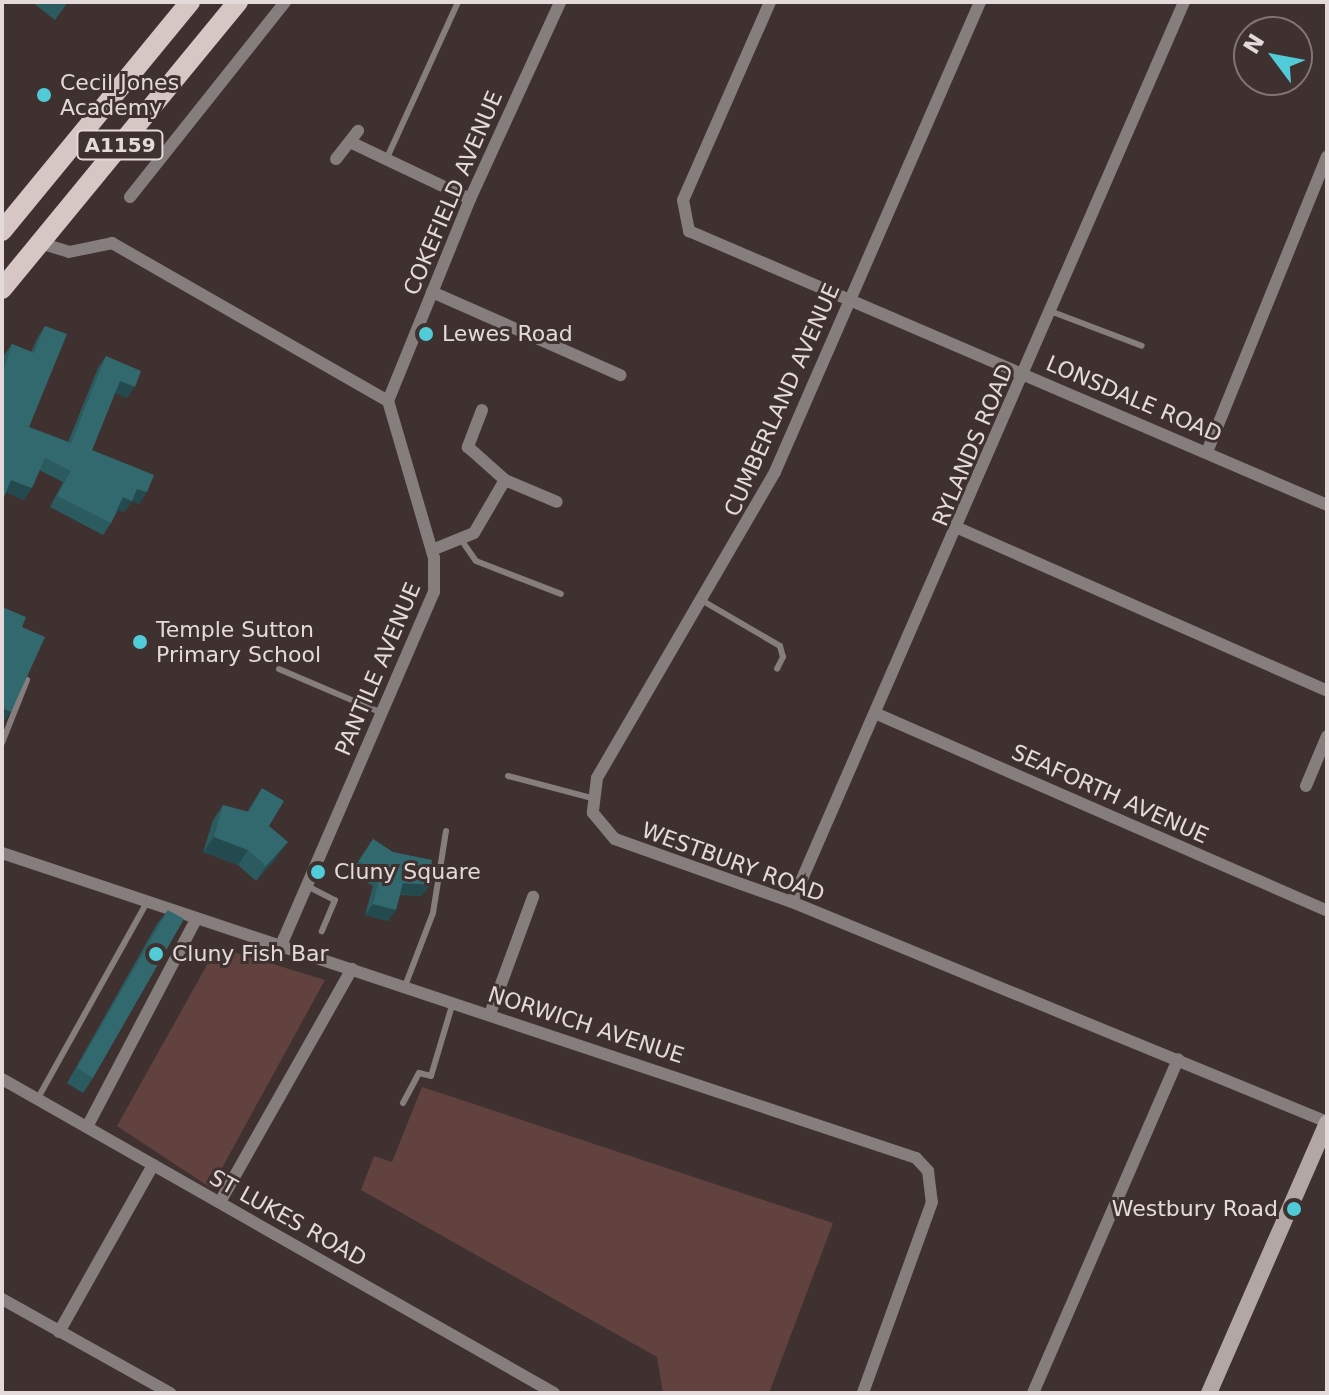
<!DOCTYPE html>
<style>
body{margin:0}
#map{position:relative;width:1329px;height:1395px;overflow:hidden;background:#3f3130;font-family:"DejaVu Sans",sans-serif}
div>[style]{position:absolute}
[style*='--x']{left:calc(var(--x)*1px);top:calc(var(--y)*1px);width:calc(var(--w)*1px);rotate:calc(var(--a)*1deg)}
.green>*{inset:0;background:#61423f}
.lane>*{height:6px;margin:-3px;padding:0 3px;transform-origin:3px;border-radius:3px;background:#857e7d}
.street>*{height:12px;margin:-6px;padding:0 6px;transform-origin:6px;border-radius:6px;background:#857e7d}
.secondary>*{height:16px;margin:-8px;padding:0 8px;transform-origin:8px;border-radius:8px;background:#b3a7a6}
.primary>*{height:20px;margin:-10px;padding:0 10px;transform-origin:10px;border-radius:10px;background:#d6c7c5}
.wall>*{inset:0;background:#2b5a5f}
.shaded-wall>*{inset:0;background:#234a4e}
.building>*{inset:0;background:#32696f}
.dots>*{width:22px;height:22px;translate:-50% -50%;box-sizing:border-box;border:4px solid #3f3130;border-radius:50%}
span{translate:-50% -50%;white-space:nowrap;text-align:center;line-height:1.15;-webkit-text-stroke:6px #3f3130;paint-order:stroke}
.shield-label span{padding:2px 6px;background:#3f3130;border:2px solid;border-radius:6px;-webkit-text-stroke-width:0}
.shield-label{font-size:20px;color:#e3dad9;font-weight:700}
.poi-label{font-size:22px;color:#e3dad9}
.left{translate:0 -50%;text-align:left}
.right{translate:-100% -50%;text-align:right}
.street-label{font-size:22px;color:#e3dad9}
.frame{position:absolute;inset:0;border:4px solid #e3dad9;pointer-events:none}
.north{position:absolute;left:1233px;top:16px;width:80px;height:80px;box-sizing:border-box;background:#3f3130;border:2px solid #817574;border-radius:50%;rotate:302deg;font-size:22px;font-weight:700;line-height:32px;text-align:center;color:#e3dad9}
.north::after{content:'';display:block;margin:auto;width:28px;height:36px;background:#52cbd8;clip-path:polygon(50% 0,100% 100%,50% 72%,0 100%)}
</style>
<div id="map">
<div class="green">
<i style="clip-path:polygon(217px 947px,325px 980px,211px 1188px,117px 1126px)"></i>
<i style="clip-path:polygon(422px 1087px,833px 1223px,769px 1393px,663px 1393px,657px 1357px,361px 1190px,374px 1156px,392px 1162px)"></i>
</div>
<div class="lane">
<i style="--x:386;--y:160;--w:174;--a:-65.5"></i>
<i style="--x:1050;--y:311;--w:98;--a:20.8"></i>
<i style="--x:462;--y:541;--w:24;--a:55"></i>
<i style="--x:476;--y:561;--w:91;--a:21.2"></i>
<i style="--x:703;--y:601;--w:89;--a:30.3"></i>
<i style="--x:780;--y:646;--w:11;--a:75"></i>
<i style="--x:783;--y:657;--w:13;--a:117"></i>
<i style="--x:279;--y:669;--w:112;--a:23.1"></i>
<i style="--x:2;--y:743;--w:68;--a:-68.4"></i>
<i style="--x:508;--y:776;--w:87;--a:14.7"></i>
<i style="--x:307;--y:886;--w:31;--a:27"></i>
<i style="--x:335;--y:900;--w:34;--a:113"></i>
<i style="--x:405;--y:986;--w:78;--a:-69"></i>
<i style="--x:433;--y:913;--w:83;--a:-81"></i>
<i style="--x:38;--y:1098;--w:224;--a:-60.9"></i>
<i style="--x:403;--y:1103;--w:34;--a:-62"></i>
<i style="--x:419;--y:1073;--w:12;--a:14"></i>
<i style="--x:431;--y:1076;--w:77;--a:-73.4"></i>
</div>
<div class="street">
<i style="--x:770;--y:2;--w:216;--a:113.7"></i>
<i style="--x:683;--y:200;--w:32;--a:79"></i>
<i style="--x:689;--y:231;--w:694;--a:23.24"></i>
<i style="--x:980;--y:2;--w:513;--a:113.57"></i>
<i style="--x:775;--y:472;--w:354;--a:120.2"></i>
<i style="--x:597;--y:778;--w:35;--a:97"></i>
<i style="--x:593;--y:813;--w:34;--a:50"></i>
<i style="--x:615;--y:839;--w:188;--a:19.6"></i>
<i style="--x:792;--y:902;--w:578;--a:22.35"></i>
<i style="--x:350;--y:142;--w:133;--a:25.4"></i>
<i style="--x:336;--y:159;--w:36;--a:-52"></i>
<i style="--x:130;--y:197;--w:249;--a:-51.5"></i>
<i style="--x:40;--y:243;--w:30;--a:17"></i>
<i style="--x:69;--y:252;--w:44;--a:-11.8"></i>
<i style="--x:112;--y:243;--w:318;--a:29.8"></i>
<i style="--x:432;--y:292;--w:206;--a:23.8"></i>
<i style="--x:388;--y:401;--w:218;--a:-67.9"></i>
<i style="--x:470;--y:199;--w:217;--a:-65.4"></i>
<i style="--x:482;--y:410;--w:40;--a:111"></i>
<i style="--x:468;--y:447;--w:50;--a:41.7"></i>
<i style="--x:505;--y:480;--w:56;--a:22.9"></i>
<i style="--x:1207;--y:452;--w:319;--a:-67.9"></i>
<i style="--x:958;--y:528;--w:403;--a:23.8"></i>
<i style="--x:432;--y:550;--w:45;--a:-22"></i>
<i style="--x:474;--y:533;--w:61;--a:-59.7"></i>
<i style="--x:877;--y:714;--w:491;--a:23.6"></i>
<i style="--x:1306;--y:786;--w:54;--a:-67.2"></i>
<i style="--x:2;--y:853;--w:964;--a:18.45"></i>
<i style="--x:916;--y:1158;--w:18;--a:47"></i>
<i style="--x:928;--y:1171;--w:31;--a:83"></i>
<i style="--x:932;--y:1202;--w:203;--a:109.9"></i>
<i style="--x:792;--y:902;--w:982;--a:-66.46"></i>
<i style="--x:282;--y:943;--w:382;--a:-66.6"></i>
<i style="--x:434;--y:592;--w:34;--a:-90"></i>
<i style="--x:434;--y:558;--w:164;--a:-106.3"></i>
<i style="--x:490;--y:1014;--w:125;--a:-69.8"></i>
<i style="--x:2;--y:1079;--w:635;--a:29.63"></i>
<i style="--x:87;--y:1127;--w:235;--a:-62.3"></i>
<i style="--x:220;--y:1202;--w:268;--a:-60.5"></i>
<i style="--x:2;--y:1299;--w:193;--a:29.2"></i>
<i style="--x:59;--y:1332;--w:192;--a:-60.6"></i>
<i style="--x:1033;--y:1393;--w:364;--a:-66.5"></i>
</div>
<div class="secondary">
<i style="--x:1209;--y:1393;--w:295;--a:-66.4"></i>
</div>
<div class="primary">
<i style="--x:2;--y:231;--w:296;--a:-50.6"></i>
<i style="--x:2;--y:289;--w:372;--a:-50.6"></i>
</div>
<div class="wall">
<i style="clip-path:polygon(32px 2px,68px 2px,55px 20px)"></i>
<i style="clip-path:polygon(45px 326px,29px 427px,68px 442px,98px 368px,106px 356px,127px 398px,115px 393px,92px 450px,147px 492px,139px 504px,132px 501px,124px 512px,118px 510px,111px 523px,103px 535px,50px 507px,63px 482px,39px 470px,24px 500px,6px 492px,2px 502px,2px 362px,4px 355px,12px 344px,31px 352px,38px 337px)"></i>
<i style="clip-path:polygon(262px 788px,269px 826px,277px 857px,256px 881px,238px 865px,203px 852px,213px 820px,223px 805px,247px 812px)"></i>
<i style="clip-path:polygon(373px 839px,422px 896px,400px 895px,388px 921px,365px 915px,373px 886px,351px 872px)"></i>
<i style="clip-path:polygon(168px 910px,93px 1078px,83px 1093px,67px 1083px,157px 924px)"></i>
</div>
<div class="shaded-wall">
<i style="clip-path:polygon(120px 381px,135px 387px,127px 398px,113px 392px)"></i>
<i style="clip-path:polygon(11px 480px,32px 488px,24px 500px,3px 491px)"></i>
<i style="clip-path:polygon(137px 489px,147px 492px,139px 504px,129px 500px)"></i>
<i style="clip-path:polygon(123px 497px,132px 501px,124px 512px,115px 509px)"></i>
<i style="clip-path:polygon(2px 708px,11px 712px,3px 723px,2px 723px)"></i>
<i style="clip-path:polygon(214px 837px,248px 850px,238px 865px,203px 852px)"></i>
<i style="clip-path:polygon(288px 842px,277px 857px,256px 881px,266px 866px)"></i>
<i style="clip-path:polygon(403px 883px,430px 885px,422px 896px,395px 894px)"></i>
<i style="clip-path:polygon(373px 904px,396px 910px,388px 921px,365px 915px)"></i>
</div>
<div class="building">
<i style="clip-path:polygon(45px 326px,67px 334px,29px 427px,71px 443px,106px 356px,141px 371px,135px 387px,120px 381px,92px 450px,154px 475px,147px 492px,137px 489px,132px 501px,123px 497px,111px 523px,57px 496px,71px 471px,45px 458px,32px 488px,11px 480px,2px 502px,2px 375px,12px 344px,34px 353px)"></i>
<i style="clip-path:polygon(2px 607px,26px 617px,22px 627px,45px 637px,11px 712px,2px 708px)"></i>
<i style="clip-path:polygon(262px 788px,284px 801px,269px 826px,288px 842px,266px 866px,248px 850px,214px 837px,223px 805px,249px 812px)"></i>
<i style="clip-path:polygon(373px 839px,393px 852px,432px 860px,430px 885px,403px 883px,396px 910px,373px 904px,380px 875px,359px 861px)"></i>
<i style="clip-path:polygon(168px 910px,184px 919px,93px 1078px,77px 1068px)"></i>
</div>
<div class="dots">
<i style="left:44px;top:95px;background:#52cbd8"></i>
<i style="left:426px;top:334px;background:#52cbd8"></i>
<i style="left:140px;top:642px;background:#52cbd8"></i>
<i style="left:318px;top:872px;background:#52cbd8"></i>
<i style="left:156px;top:954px;background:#52cbd8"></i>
<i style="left:1294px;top:1209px;background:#52cbd8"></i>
</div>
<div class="shield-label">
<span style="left:120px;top:145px">A1159</span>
</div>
<div class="poi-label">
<span class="left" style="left:60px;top:95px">Cecil Jones<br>Academy</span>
<span class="left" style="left:442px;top:334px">Lewes Road</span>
<span class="left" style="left:156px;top:642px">Temple Sutton<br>Primary School</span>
<span class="left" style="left:334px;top:872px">Cluny Square</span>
<span class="left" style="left:172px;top:954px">Cluny Fish Bar</span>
<span class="right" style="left:1278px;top:1209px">Westbury Road</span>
</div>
<div class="street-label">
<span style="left:453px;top:193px;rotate:-67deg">COKEFIELD AVENUE</span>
<span style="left:1134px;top:399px;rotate:23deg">LONSDALE ROAD</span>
<span style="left:782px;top:400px;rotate:-66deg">CUMBERLAND AVENUE</span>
<span style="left:973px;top:445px;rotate:-67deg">RYLANDS ROAD</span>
<span style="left:378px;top:669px;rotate:-67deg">PANTILE AVENUE</span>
<span style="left:1110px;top:794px;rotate:24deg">SEAFORTH AVENUE</span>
<span style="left:733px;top:862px;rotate:20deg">WESTBURY ROAD</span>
<span style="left:586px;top:1025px;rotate:18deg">NORWICH AVENUE</span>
<span style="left:288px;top:1218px;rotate:29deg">ST LUKES ROAD</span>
</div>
<div class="frame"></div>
<div class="north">N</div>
</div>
